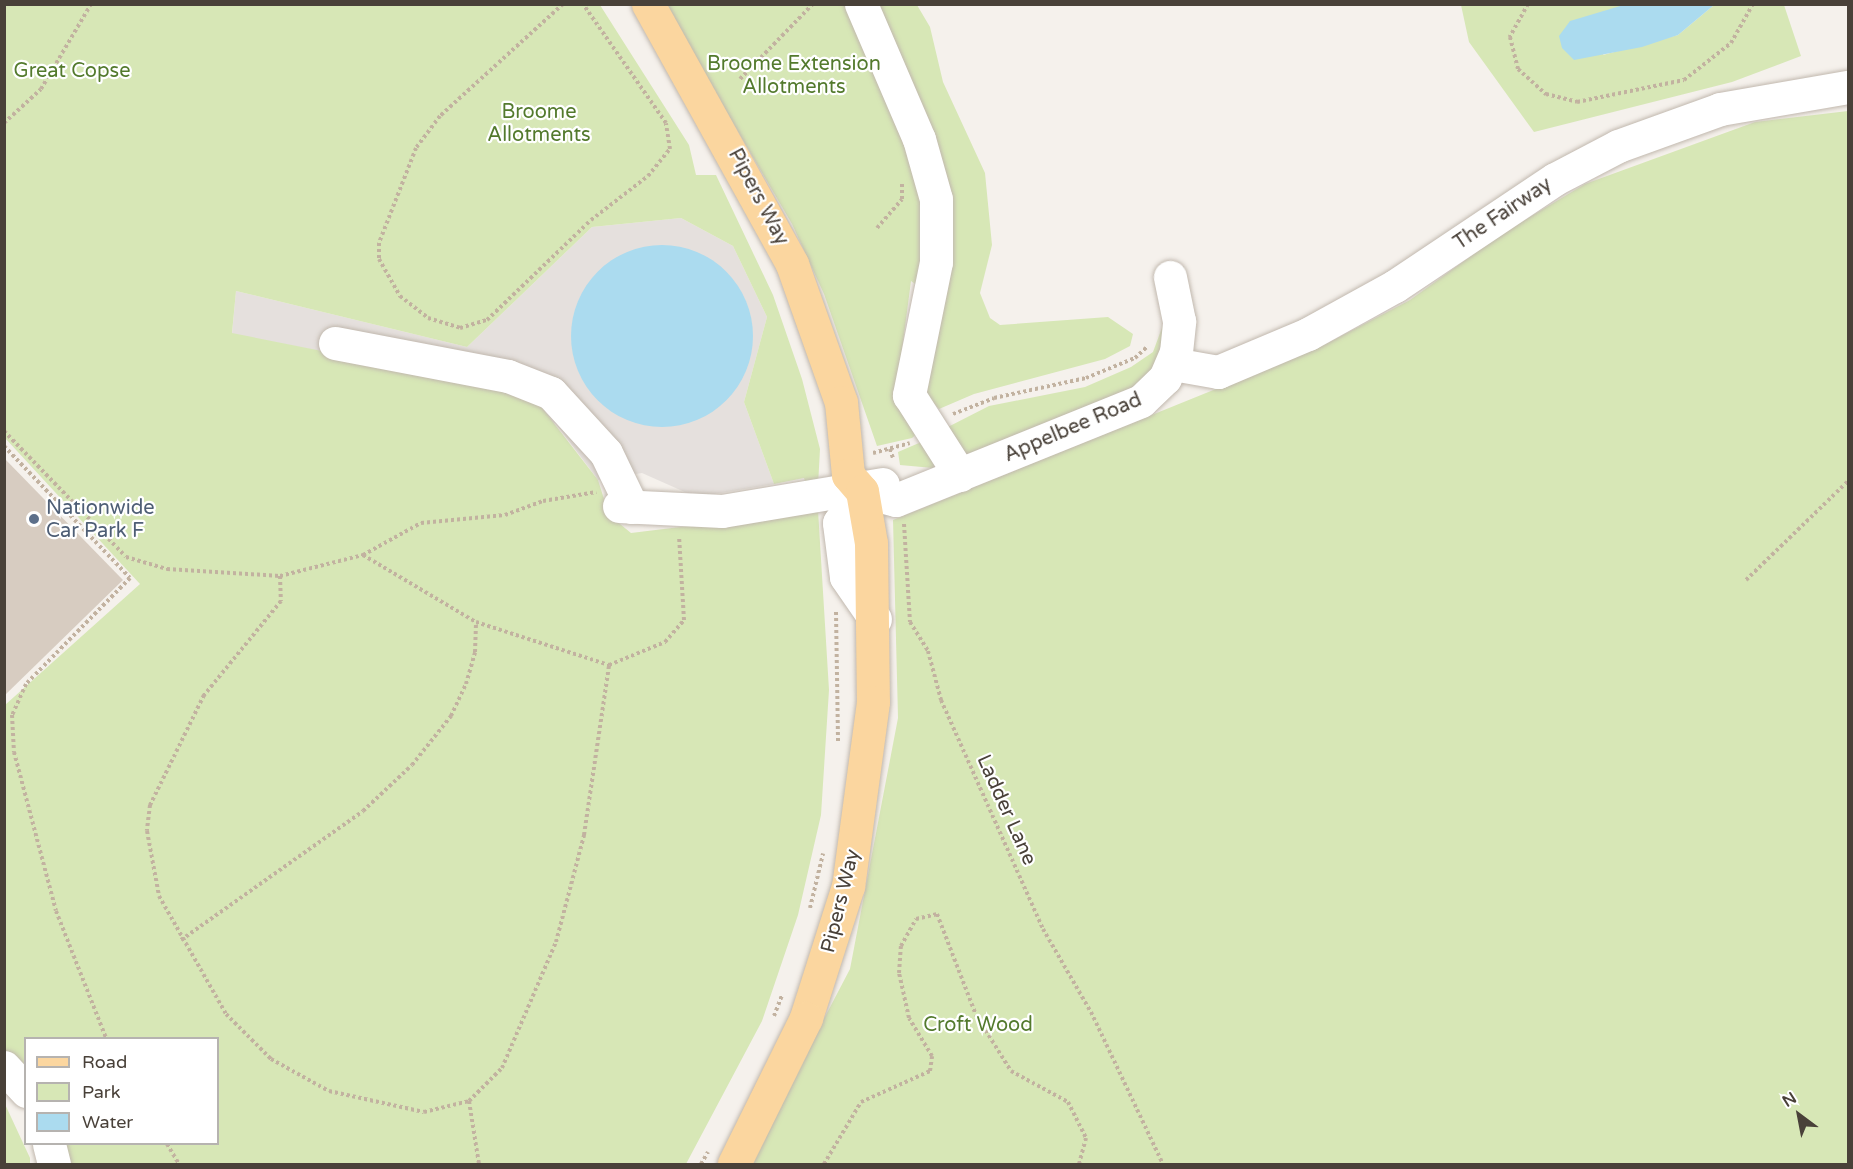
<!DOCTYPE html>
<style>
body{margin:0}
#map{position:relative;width:1853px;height:1169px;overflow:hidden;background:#f5f1ec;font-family:"Varela Round",sans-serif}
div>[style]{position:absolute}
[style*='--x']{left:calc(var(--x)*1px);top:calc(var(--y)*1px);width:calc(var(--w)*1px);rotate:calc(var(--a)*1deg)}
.industrial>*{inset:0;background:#e5e0dd}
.green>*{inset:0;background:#d7e7b6}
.water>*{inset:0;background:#abdbef}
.round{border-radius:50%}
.building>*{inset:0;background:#d7ccc1}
.path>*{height:4px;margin-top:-2px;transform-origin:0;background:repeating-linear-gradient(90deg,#c2b2a0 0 3px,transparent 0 6px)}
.roads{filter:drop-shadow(0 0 2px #c1b8ae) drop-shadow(0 0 2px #c1b8ae)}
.minor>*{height:33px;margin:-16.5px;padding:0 16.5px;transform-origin:16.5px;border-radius:16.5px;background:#fff}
.major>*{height:33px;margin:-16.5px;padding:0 16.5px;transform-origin:16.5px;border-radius:16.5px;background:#fbd69f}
.dots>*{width:16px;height:16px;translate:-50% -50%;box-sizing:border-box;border:3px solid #fff;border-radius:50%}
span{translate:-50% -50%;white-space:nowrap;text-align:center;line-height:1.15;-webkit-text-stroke:4.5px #fff;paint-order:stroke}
.park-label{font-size:20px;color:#537a2d}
.street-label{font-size:20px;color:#494139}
.service-label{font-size:20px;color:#4e5e75}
.left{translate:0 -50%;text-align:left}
.frame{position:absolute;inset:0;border:6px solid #494139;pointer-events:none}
.legend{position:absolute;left:24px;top:1037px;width:195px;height:108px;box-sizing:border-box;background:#fff;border:2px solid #b6b3b0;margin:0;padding:8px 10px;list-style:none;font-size:18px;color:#494139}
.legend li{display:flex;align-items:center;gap:12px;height:30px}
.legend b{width:30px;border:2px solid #b6b3b0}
.north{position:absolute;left:1769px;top:1085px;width:60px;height:60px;-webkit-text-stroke:4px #fff;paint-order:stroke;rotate:328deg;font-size:16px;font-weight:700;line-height:24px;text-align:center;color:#494139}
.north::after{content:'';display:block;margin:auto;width:21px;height:27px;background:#494139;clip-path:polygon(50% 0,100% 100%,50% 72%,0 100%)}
</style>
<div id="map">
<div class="industrial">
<i style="clip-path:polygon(681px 218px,733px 246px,767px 317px,744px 402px,774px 484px,696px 497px,642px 473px,598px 480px,556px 424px,473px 381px,232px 334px,236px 291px,467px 347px,592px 227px)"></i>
</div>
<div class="green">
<i style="clip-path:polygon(4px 5px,600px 5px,689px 145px,696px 175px,716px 175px,773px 295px,802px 379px,820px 449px,818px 486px,807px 487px,804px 478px,774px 484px,744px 402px,767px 317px,733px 246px,681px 218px,592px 227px,467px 347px,236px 291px,232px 333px,473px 381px,539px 404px,598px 480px,609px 515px,631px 533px,818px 510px,829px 690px,821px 815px,798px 915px,762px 1021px,686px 1164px,61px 1164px,54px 1144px,218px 1144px,218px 1038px,26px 1038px,25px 1081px,5px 1051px,5px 705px,140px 584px,5px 438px)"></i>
<i style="clip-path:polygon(664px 5px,917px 5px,930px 27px,943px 82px,985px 173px,992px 245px,980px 293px,990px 318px,1000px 325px,1108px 317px,1133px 334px,1130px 346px,1105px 359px,974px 394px,939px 409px,923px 392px,931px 295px,911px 281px,896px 396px,920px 431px,912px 438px,877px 446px,824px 294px,792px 224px)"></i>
<i style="clip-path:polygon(1461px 5px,1627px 5px,1603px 55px,1678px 35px,1714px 5px,1784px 5px,1801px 56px,1732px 82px,1534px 132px,1469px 42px)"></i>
<i style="clip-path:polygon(1848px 111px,1848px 1164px,748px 1164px,850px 969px,898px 718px,893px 520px,1322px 346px,1410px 300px,1503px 233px,1585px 184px,1755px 122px)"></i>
<i style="clip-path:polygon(1163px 325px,1165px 354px,1134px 390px,970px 458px,942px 430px,989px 406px,1085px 387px,1131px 367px,1153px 352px)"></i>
<i style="clip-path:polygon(926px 440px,937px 463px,933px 468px,900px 465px,898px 452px)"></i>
<i style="clip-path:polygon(4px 1102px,30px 1158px,30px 1164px,5px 1164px)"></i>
</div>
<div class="water">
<i style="clip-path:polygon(1627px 4px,1714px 4px,1714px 5px,1678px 35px,1642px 47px,1574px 60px,1562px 48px,1559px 36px,1570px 21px)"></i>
<i class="round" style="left:571px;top:245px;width:182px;height:182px"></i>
</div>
<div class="building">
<i style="clip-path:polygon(4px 458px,123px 580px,4px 696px)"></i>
</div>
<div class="path">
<i style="--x:563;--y:4;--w:166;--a:137.7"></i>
<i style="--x:440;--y:116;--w:40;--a:127"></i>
<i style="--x:416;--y:148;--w:102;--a:111.3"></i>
<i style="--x:379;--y:243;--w:16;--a:90"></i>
<i style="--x:379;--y:259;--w:43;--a:60.4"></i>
<i style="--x:400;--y:296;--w:36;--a:38"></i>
<i style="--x:428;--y:318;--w:34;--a:17"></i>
<i style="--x:460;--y:328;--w:28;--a:-17"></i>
<i style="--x:487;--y:320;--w:144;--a:-43.9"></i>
<i style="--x:591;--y:220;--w:72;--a:-37.7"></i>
<i style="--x:648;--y:176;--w:35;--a:-51"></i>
<i style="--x:670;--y:149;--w:26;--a:-99"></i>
<i style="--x:666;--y:123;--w:145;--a:-124.9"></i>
<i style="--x:1528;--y:4;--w:38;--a:119"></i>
<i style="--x:1510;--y:37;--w:33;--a:76"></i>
<i style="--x:1518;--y:69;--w:38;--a:42"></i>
<i style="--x:1546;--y:94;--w:32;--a:14"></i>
<i style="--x:1577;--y:102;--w:109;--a:-11.6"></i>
<i style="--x:1684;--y:80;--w:60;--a:-38.2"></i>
<i style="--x:1731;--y:43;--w:45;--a:-60.6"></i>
<i style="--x:740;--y:79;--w:105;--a:-45.8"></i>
<i style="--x:4;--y:123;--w:50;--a:-42.6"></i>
<i style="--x:41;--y:89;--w:99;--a:-59.5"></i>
<i style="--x:877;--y:228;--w:38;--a:-49"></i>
<i style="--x:902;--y:199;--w:15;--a:-90"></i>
<i style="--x:953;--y:414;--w:44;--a:-21.3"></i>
<i style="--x:994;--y:398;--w:94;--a:-12.3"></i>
<i style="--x:1086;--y:378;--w:53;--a:-22.2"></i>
<i style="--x:1135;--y:358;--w:16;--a:-43"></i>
<i style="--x:4;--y:431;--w:175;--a:45.9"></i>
<i style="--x:126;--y:557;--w:43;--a:16.3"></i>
<i style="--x:167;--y:569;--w:113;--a:3.5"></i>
<i style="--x:280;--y:576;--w:86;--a:-14.2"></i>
<i style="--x:363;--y:555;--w:66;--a:-28.9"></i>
<i style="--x:421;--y:523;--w:84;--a:-5.4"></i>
<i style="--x:505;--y:515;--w:40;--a:-20.2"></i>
<i style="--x:543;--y:501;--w:54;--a:-9.6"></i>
<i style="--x:4;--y:446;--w:182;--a:46.3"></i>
<i style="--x:130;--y:578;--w:148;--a:134.5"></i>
<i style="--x:26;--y:684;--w:34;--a:114"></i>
<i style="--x:12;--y:715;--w:37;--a:87"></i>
<i style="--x:14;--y:752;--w:164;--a:75.2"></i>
<i style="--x:56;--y:911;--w:136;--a:68.5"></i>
<i style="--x:890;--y:449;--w:9;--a:72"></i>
<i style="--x:873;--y:453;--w:38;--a:-15"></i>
<i style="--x:904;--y:524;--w:98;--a:86.5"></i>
<i style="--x:910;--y:622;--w:34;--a:58"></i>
<i style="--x:928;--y:651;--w:51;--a:75.1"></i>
<i style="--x:941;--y:700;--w:251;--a:66"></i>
<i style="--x:1043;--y:929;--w:96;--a:60"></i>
<i style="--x:1091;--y:1012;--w:168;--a:64.7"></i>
<i style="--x:363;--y:555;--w:131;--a:30.7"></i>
<i style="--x:476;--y:622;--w:140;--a:17.9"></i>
<i style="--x:280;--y:576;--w:25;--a:88"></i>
<i style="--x:281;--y:601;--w:122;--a:129.3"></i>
<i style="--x:204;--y:695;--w:123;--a:116.1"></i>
<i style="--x:150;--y:805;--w:26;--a:97"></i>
<i style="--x:147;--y:831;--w:66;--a:79.5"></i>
<i style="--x:159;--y:896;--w:136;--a:60.4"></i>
<i style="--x:226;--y:1014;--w:64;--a:45"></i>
<i style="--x:271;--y:1059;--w:66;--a:28.9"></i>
<i style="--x:329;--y:1091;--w:97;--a:12.5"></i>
<i style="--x:424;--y:1112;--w:46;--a:-13.7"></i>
<i style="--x:469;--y:1101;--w:64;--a:81"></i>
<i style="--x:1746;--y:580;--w:142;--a:-44.1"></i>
<i style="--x:836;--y:612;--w:131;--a:89.1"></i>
<i style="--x:810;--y:908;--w:56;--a:-76.5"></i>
<i style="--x:181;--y:940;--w:223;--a:-35.3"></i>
<i style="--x:363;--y:811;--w:67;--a:-43.2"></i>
<i style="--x:412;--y:765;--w:63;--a:-51.5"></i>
<i style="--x:451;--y:716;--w:35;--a:-65"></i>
<i style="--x:466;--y:684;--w:33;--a:-74"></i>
<i style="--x:475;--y:652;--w:30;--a:-88"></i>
<i style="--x:774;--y:1016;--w:22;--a:-69"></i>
<i style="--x:469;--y:1101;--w:47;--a:-45"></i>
<i style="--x:502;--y:1068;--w:137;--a:-66.8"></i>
<i style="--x:556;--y:942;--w:111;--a:-75.3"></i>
<i style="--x:584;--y:835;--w:172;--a:-81.6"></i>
<i style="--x:609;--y:665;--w:61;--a:-22.3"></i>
<i style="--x:665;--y:642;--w:29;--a:-49"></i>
<i style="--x:684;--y:620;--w:84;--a:-93.4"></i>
<i style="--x:167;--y:1144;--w:23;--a:59"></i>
<i style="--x:701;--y:1164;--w:14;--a:-60"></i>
<i style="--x:824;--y:1164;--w:72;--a:-59.2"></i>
<i style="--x:861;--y:1102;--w:76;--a:-24.2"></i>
<i style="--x:930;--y:1071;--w:15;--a:-82"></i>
<i style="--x:932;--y:1056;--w:44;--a:-121.2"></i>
<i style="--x:909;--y:1018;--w:46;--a:-102.5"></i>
<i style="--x:899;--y:973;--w:27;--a:-86"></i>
<i style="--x:901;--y:946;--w:31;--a:-61"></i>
<i style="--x:916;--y:919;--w:22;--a:-13"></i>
<i style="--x:937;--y:914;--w:108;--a:68.9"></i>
<i style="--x:976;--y:1015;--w:66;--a:58"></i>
<i style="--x:1011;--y:1071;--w:65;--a:28.5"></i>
<i style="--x:1068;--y:1102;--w:40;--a:63.4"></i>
<i style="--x:1086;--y:1138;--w:27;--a:105"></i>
</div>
<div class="roads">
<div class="minor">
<i style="--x:861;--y:4;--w:147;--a:66.8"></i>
<i style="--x:919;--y:139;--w:62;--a:74.2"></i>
<i style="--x:936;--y:199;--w:63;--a:90"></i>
<i style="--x:936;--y:262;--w:136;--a:101.5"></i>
<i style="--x:909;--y:395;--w:95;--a:57.5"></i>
<i style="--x:335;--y:343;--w:176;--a:10.8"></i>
<i style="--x:508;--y:376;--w:46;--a:21.6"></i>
<i style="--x:551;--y:393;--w:81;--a:47.5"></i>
<i style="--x:606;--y:453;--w:60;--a:64.3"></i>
<i style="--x:1173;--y:364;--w:46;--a:10.1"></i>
<i style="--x:1218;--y:372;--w:98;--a:-22.9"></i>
<i style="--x:1308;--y:334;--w:99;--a:-28.9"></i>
<i style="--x:1395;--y:286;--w:192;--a:-33.8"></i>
<i style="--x:1555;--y:179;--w:71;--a:-27.6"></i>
<i style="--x:1618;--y:146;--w:109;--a:-19.9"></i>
<i style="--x:1720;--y:109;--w:130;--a:-9.8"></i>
<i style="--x:862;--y:491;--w:35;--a:15"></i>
<i style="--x:896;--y:500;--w:264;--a:-22"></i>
<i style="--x:1141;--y:401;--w:33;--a:-44"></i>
<i style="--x:1165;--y:378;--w:28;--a:-67"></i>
<i style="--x:1176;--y:352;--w:31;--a:-84"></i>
<i style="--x:1179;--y:321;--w:45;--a:-101.6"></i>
<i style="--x:862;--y:491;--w:39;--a:126"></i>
<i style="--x:839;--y:523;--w:54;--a:82.6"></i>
<i style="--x:846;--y:577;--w:51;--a:55.4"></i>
<i style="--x:619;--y:506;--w:103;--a:2.8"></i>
<i style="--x:722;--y:511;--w:163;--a:-9.5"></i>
<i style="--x:4;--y:1067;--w:33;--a:47"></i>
<i style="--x:49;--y:1144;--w:21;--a:76"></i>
</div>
<div class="major">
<i style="--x:648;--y:4;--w:297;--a:61"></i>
<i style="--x:792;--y:264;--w:146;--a:70.5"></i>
<i style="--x:841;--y:402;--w:73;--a:84.5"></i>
<i style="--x:848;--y:475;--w:21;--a:49"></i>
<i style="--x:862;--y:491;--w:53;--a:80.2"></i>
<i style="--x:871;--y:543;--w:159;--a:89.3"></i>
<i style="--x:873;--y:702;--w:186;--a:97.7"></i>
<i style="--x:848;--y:886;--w:139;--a:107.7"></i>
<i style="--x:806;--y:1018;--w:163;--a:116.3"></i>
</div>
</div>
<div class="dots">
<i style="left:34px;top:519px;background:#5c6f8a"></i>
</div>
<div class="park-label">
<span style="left:794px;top:76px">Broome Extension<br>Allotments</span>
<span style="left:72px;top:71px">Great Copse</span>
<span style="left:539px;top:124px">Broome<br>Allotments</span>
<span style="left:978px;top:1025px">Croft Wood</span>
</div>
<div class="street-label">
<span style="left:758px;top:197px;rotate:62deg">Pipers Way</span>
<span style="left:1503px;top:214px;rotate:-34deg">The Fairway</span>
<span style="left:1073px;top:428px;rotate:-23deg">Appelbee Road</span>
<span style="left:1006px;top:810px;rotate:66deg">Ladder Lane</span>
<span style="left:841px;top:901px;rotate:-76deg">Pipers Way</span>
</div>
<div class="service-label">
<span class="left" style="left:46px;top:520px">Nationwide<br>Car Park F</span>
</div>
<div class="frame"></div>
<ul class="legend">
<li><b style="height:8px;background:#fbd69f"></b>Road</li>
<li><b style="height:16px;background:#d7e7b6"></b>Park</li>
<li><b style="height:16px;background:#abdbef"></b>Water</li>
</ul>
<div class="north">N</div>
</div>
